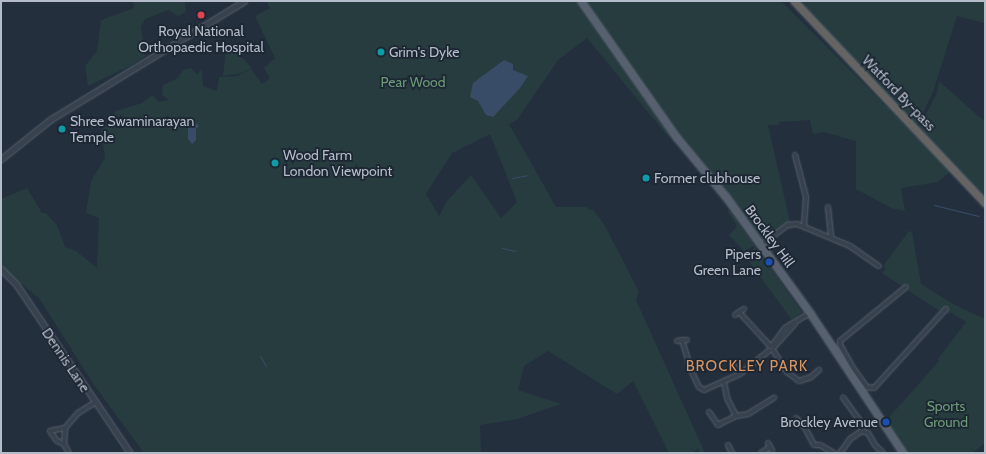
<!DOCTYPE html>
<style>
body{margin:0}
#map{position:relative;width:986px;height:454px;overflow:hidden;background:#242f3e;font-family:Cabin,sans-serif}
div>[style]{position:absolute}
[style*='--x']{left:calc(var(--x)*1px);top:calc(var(--y)*1px);width:calc(var(--w)*1px);rotate:calc(var(--a)*1deg)}
.green>*{inset:0;background:#263c3f}
.water>*{inset:0;background:#394c67}
.stream>*{height:1px;margin:-0.5px;padding:0 0.5px;transform-origin:0.5px;border-radius:0.5px;background:#394c67}
.roads{filter:drop-shadow(0 0 1px #565f6c) drop-shadow(0 0 1px #565f6c)}
.minor>*{height:4px;margin:-2px;padding:0 2px;transform-origin:2px;border-radius:2px;background:#38414e}
.tertiary>*{height:5px;margin:-2.5px;padding:0 2.5px;transform-origin:2.5px;border-radius:2.5px;background:#38414e}
.primary>*{height:7px;margin:-3.5px;padding:0 3.5px;transform-origin:3.5px;border-radius:3.5px;background:#56606e}
.trunk>*{height:7px;margin:-3.5px;padding:0 3.5px;transform-origin:3.5px;border-radius:3.5px;background:#656462}
.dots>*{width:11px;height:11px;translate:-50% -50%;box-sizing:border-box;border:2px solid #1d2633;border-radius:50%}
span{translate:-50% -50%;white-space:nowrap;text-align:center;line-height:1.15;-webkit-text-stroke:3.5px #1d2633;paint-order:stroke}
.poi-label{font-size:14px;color:#b4bcc9}
.left{translate:0 -50%;text-align:left}
.right{translate:-100% -50%;text-align:right}
.park-label{font-size:14px;color:#6b9a76}
.street-label{font-size:14px;color:#b4bcc9}
.neighbourhood-label{font-size:15px;color:#d59563;letter-spacing:1px}
.frame{position:absolute;inset:0;border:2px solid #b4bcc9;pointer-events:none}
</style>
<div id="map">
<div class="green">
<i style="clip-path:polygon(133px 1px,185px 1px,186px 12px,178px 16px,168px 10px,145px 19px,141px 27px,145px 56px,134px 64px,88px 86px,85px 66px,97px 51px,101px 20px,134px 8px)"></i>
<i style="clip-path:polygon(evenodd,266px 1px,578px 1px,672px 138px,666px 134px,587px 38px,558px 60px,517px 120px,509px 124px,556px 207px,585px 207px,594px 211px,604px 224px,639px 292px,636px 300px,705px 453px,700px 453px,698px 449px,691px 453px,669px 453px,633px 381px,617px 394px,548px 351px,524px 366px,518px 390px,561px 404px,517px 419px,480px 425px,481px 453px,144px 453px,94px 385px,39px 298px,1px 268px,1px 199px,27px 188px,42px 213px,46px 213px,57px 225px,65px 247px,76px 251px,97px 268px,99px 218px,86px 213px,91px 181px,105px 158px,101px 130px,116px 111px,142px 103px,152px 95px,159px 102px,169px 100px,162px 95px,163px 85px,178px 78px,183px 70px,191px 68px,197px 74px,202px 70px,203px 86px,217px 91px,219px 77px,237px 76px,251px 69px,262px 84px,270px 78px,264px 68px,275px 58px,255px 16px,270px 8px,266px 1px,490px 134px,517px 202px,501px 218px,471px 175px,447px 201px,439px 216px,426px 194px,452px 153px,490px 134px)"></i>
<i style="clip-path:polygon(586px 1px,781px 1px,951px 171px,938px 182px,901px 188px,905px 211px,891px 208px,856px 189px,856px 141px,824px 132px,813px 134px,810px 120px,779px 122px,780px 125px,768px 125px,790px 222px,761px 241px,694px 158px)"></i>
<i style="clip-path:polygon(799px 1px,985px 1px,985px 23px,957px 16px,933px 92px,921px 117px,924px 118px,937px 93px,939px 81px,985px 122px,985px 198px,918px 128px,920px 124px,918px 123px,916px 126px)"></i>
<i style="clip-path:polygon(232px 47px,252px 68px,241px 73px,223px 76px,226px 50px)"></i>
<i style="clip-path:polygon(729px 209px,802px 312px,792px 320px,746px 257px,755px 247px,753px 246px,744px 251px,729px 235px,737px 226px,728px 212px)"></i>
<i style="clip-path:polygon(909px 231px,912px 232px,921px 284px,953px 304px,985px 319px,985px 443px,972px 453px,907px 453px,885px 422px,939px 361px,938px 359px,966px 322px,950px 312px,949px 314px,938px 310px,882px 273px,886px 269px,883px 266px)"></i>
</div>
<div class="water">
<i style="clip-path:polygon(504px 60px,513px 64px,513px 70px,528px 76px,520px 88px,493px 117px,486px 115px,478px 101px,470px 97px,473px 83px)"></i>
<i style="clip-path:polygon(197px 124px,199px 126px,196px 129px,196px 140px,192px 144px,188px 139px,188px 125px)"></i>
</div>
<div class="stream">
<i style="--x:512;--y:178;--w:15;--a:-11"></i>
<i style="--x:934;--y:205;--w:46;--a:13.7"></i>
<i style="--x:502;--y:248;--w:13;--a:13"></i>
<i style="--x:260;--y:356;--w:12;--a:59"></i>
</div>
<div class="roads">
<div class="minor">
<i style="--x:795;--y:155;--w:43;--a:75.3"></i>
<i style="--x:806;--y:197;--w:29;--a:94"></i>
<i style="--x:828;--y:207;--w:30;--a:84"></i>
<i style="--x:761;--y:245;--w:34;--a:-37"></i>
<i style="--x:788;--y:225;--w:9;--a:-6"></i>
<i style="--x:797;--y:224;--w:57;--a:22.5"></i>
<i style="--x:850;--y:246;--w:35;--a:35"></i>
<i style="--x:739;--y:312;--w:46;--a:47.6"></i>
<i style="--x:735;--y:315;--w:11;--a:-34"></i>
<i style="--x:682;--y:340;--w:31;--a:73"></i>
<i style="--x:691;--y:370;--w:19;--a:65"></i>
<i style="--x:699;--y:387;--w:6;--a:31"></i>
<i style="--x:704;--y:390;--w:39;--a:-24"></i>
<i style="--x:740;--y:374;--w:38;--a:-39"></i>
<i style="--x:677;--y:341;--w:10;--a:-6"></i>
<i style="--x:772;--y:346;--w:22;--a:-54"></i>
<i style="--x:785;--y:328;--w:29;--a:-31"></i>
<i style="--x:774;--y:347;--w:31;--a:-48"></i>
<i style="--x:773;--y:350;--w:26;--a:58"></i>
<i style="--x:787;--y:372;--w:15;--a:37"></i>
<i style="--x:799;--y:381;--w:13;--a:-18"></i>
<i style="--x:811;--y:377;--w:11;--a:-41"></i>
<i style="--x:733;--y:364;--w:12;--a:55"></i>
<i style="--x:853;--y:368;--w:24;--a:54"></i>
<i style="--x:867;--y:387;--w:7;--a:8"></i>
<i style="--x:874;--y:388;--w:107;--a:-47.7"></i>
<i style="--x:851;--y:369;--w:2;--a:-27"></i>
<i style="--x:853;--y:368;--w:26;--a:-119"></i>
<i style="--x:840;--y:345;--w:4;--a:-90"></i>
<i style="--x:840;--y:341;--w:85;--a:-39.3"></i>
<i style="--x:724;--y:382;--w:16;--a:79"></i>
<i style="--x:727;--y:398;--w:20;--a:63"></i>
<i style="--x:736;--y:416;--w:12;--a:-9"></i>
<i style="--x:748;--y:414;--w:31;--a:-32"></i>
<i style="--x:709;--y:412;--w:16;--a:55"></i>
<i style="--x:718;--y:425;--w:20;--a:-27"></i>
<i style="--x:796;--y:418;--w:11;--a:45"></i>
<i style="--x:804;--y:426;--w:21;--a:62"></i>
<i style="--x:814;--y:445;--w:6;--a:0"></i>
<i style="--x:820;--y:445;--w:16;--a:30"></i>
<i style="--x:65;--y:428;--w:15;--a:169"></i>
<i style="--x:50;--y:431;--w:12;--a:55"></i>
<i style="--x:57;--y:441;--w:8;--a:23"></i>
<i style="--x:64;--y:444;--w:16;--a:-86"></i>
<i style="--x:65;--y:428;--w:20;--a:-49"></i>
<i style="--x:78;--y:413;--w:19;--a:-32"></i>
<i style="--x:862;--y:431;--w:6;--a:18"></i>
<i style="--x:868;--y:433;--w:14;--a:60"></i>
<i style="--x:875;--y:445;--w:11;--a:45"></i>
<i style="--x:768;--y:443;--w:9;--a:63"></i>
<i style="--x:64;--y:444;--w:10;--a:61"></i>
<i style="--x:728;--y:445;--w:9;--a:63"></i>
<i style="--x:761;--y:453;--w:11;--a:-34"></i>
<i style="--x:840;--y:453;--w:17;--a:-54"></i>
<i style="--x:850;--y:439;--w:14;--a:-34"></i>
<i style="--x:862;--y:431;--w:10;--a:-101"></i>
<i style="--x:860;--y:421;--w:29;--a:-126"></i>
</div>
<div class="tertiary">
<i style="--x:1;--y:159;--w:64;--a:-38.7"></i>
<i style="--x:51;--y:119;--w:226;--a:-31.4"></i>
<i style="--x:1;--y:269;--w:21;--a:45"></i>
<i style="--x:16;--y:284;--w:204;--a:56"></i>
</div>
<div class="primary">
<i style="--x:581;--y:1;--w:167;--a:55"></i>
<i style="--x:677;--y:138;--w:77;--a:50.3"></i>
<i style="--x:726;--y:197;--w:143;--a:54.1"></i>
<i style="--x:810;--y:313;--w:168;--a:56.4"></i>
</div>
<div class="trunk">
<i style="--x:794;--y:1;--w:278;--a:46.6"></i>
</div>
</div>
<div class="dots">
<i style="left:201px;top:15px;background:#e0444e"></i>
<i style="left:381px;top:52px;background:#0f9aa8"></i>
<i style="left:62px;top:129px;background:#0f9aa8"></i>
<i style="left:275px;top:163px;background:#0f9aa8"></i>
<i style="left:646px;top:178px;background:#0f9aa8"></i>
<i style="left:769px;top:262px;background:#1a4fb4"></i>
<i style="left:886px;top:422px;background:#1a4fb4"></i>
</div>
<div class="poi-label">
<span style="left:201px;top:39px">Royal National<br>Orthopaedic Hospital</span>
<span class="left" style="left:389px;top:52px">Grim's Dyke</span>
<span class="left" style="left:70px;top:129px">Shree Swaminarayan<br>Temple</span>
<span class="left" style="left:283px;top:163px">Wood Farm<br>London Viewpoint</span>
<span class="left" style="left:654px;top:178px">Former clubhouse</span>
<span class="right" style="left:761px;top:262px">Pipers<br>Green Lane</span>
<span class="right" style="left:878px;top:422px">Brockley Avenue</span>
</div>
<div class="park-label">
<span style="left:413px;top:82px">Pear Wood</span>
<span style="left:946px;top:414px">Sports<br>Ground</span>
</div>
<div class="street-label">
<span style="left:899px;top:93px;rotate:46deg">Watford By-pass</span>
<span style="left:770px;top:236px;rotate:54deg">Brockley Hill</span>
<span style="left:66px;top:360px;rotate:56deg">Dennis Lane</span>
</div>
<div class="neighbourhood-label">
<span style="left:747px;top:367px">BROCKLEY PARK</span>
</div>
<div class="frame"></div>
</div>
